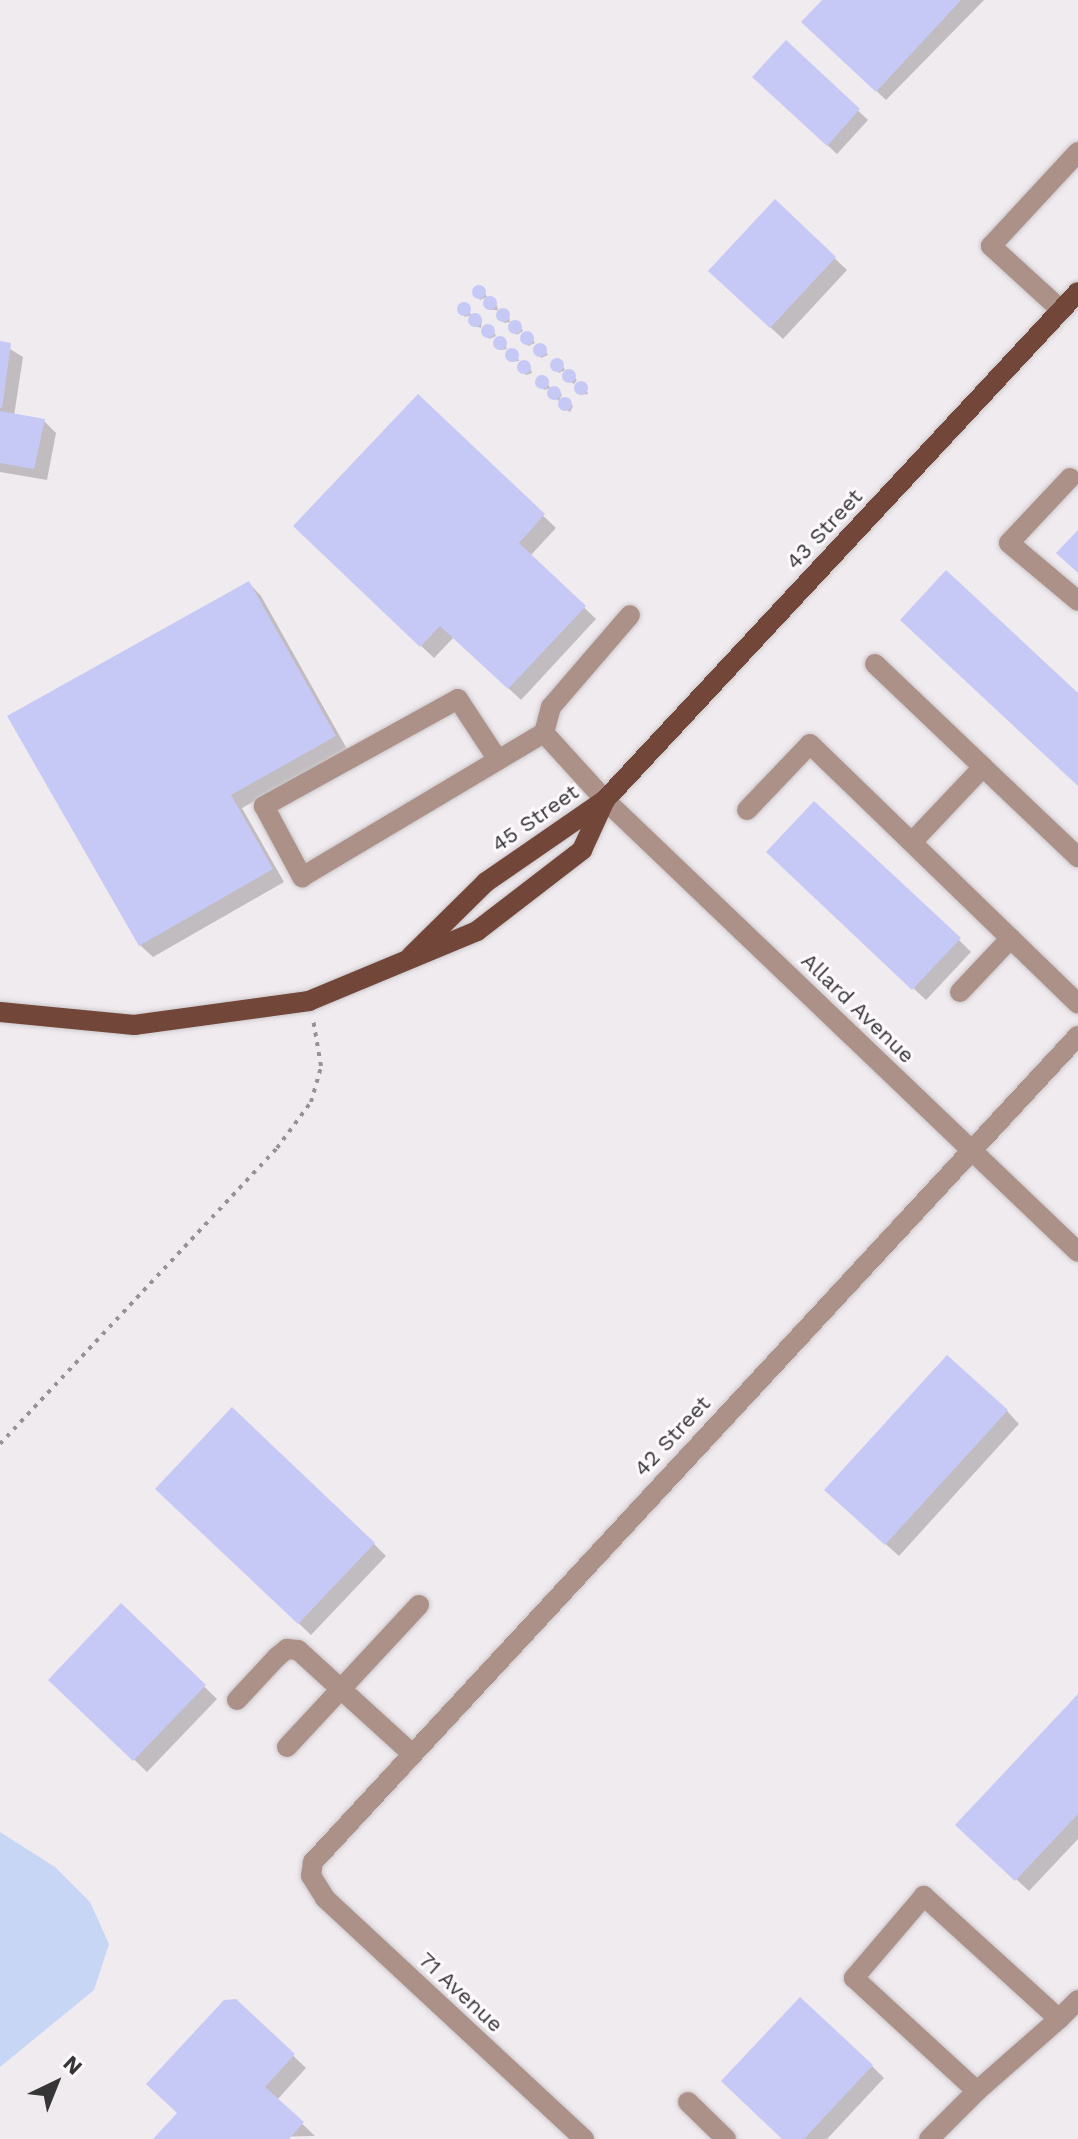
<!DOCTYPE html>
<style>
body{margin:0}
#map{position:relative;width:1078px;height:2139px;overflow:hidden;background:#f0ebef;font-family:"Work Sans",sans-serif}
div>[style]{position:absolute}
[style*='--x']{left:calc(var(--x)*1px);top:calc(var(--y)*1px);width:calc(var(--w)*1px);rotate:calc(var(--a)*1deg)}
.water>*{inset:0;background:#c7d6f5}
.shadow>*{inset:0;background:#0003}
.building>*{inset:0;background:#c6c9f5}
.round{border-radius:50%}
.path>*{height:4px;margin-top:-2px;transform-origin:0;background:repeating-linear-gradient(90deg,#969395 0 4px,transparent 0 10px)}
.roads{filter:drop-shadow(0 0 2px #cbc7ca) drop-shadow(0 0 2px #cbc7ca)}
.minor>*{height:20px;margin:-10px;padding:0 10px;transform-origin:10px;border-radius:10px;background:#ac9189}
.major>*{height:20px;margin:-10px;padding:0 10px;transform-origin:10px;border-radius:10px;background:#724638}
span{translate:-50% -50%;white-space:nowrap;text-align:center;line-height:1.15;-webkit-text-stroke:6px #fdf9fc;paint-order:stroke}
.street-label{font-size:22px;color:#373637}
.north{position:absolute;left:16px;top:2043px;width:80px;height:80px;-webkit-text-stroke:6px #fdf9fc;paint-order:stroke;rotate:43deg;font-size:22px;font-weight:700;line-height:32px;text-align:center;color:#373637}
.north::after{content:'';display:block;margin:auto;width:28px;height:36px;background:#373637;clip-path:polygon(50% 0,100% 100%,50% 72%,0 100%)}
</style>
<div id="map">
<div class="water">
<i style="clip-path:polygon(0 1832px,55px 1867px,90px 1902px,109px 1944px,94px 1990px,0 2067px)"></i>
</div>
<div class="shadow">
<i style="clip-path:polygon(825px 0,984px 0,886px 100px,804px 22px)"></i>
<i style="clip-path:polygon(786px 43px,868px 120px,837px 154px,764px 86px)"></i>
<i style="clip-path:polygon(775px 202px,847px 270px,783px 339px,723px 283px)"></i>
<i style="clip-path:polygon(482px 288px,487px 297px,480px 300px,475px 290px)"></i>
<i style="clip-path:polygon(487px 300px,495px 300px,498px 310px,490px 310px)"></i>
<i style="clip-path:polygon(467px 304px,471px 315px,465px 317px,460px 307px)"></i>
<i style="clip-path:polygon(506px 311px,508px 313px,510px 322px,504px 323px,499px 313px)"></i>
<i style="clip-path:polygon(472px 317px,482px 319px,481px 328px,472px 325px)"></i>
<i style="clip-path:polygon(518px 322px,523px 331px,517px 335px,511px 325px)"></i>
<i style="clip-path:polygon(491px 327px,496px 336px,489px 339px,484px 329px)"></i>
<i style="clip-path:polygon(530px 334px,535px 343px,528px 346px,523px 336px)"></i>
<i style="clip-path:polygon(503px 339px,507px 349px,500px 350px,497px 340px)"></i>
<i style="clip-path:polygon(0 343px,23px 357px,14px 416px,44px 421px,56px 433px,47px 480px,0 472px)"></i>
<i style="clip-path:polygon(542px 346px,548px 355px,541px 358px,536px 348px)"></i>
<i style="clip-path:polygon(515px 351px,519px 361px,511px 362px,508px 352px)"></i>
<i style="clip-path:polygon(560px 361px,565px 370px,559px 373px,553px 363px)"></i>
<i style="clip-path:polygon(528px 363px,532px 373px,526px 375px,520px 365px)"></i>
<i style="clip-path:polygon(568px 372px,577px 380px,574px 384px,564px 378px)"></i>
<i style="clip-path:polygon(545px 378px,550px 388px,544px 390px,538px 380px)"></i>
<i style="clip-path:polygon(584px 383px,588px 394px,580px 395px,576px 386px)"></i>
<i style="clip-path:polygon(551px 389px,562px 394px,559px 401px,549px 394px)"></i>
<i style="clip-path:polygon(418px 397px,556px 528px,530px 556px,596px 619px,521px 700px,454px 637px,434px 658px,308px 539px)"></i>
<i style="clip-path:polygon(565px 400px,573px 406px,570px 412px,561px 406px)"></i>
<i style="clip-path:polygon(249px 583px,261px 596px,347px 749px,242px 808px,284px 882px,153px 957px,140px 945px)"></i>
<i style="clip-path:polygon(781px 864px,959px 940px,971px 952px,926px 1000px)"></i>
<i style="clip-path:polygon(1007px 1411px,1019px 1424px,899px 1556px,839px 1502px)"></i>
<i style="clip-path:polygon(170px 1501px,374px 1544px,386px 1556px,311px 1635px)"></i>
<i style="clip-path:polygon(121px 1606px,217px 1699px,147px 1772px,50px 1679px)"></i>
<i style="clip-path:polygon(1078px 1697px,1078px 1839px,1029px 1891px,971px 1837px)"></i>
<i style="clip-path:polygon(236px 2001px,306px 2068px,277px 2100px,315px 2136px,156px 2139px,180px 2114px)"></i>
<i style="clip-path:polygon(872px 2066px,884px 2078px,827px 2139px,784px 2139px)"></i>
</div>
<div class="building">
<i style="clip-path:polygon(822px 0,961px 0,876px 92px,801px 22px)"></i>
<i style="clip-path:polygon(786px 40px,860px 109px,827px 146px,752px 77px)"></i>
<i style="clip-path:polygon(775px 199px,836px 257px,770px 328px,708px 271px)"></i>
<i class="round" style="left:472px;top:285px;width:14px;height:14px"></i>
<i class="round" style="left:483px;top:296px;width:14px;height:14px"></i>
<i class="round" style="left:457px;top:302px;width:14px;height:14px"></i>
<i class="round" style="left:496px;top:308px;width:14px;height:14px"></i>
<i class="round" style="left:468px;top:313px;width:14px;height:14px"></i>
<i class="round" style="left:508px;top:320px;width:14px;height:14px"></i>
<i class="round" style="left:481px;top:324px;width:14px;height:14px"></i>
<i class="round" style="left:520px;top:331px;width:14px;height:14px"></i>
<i class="round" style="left:493px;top:336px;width:14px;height:14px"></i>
<i style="clip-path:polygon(0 341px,11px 343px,2px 408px,0 408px)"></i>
<i class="round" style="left:533px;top:343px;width:14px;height:14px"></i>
<i class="round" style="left:505px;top:348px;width:14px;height:14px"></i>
<i class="round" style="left:550px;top:358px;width:14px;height:14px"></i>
<i class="round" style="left:517px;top:360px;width:14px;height:14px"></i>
<i class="round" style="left:562px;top:369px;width:14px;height:14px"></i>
<i class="round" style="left:535px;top:375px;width:14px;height:14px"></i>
<i class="round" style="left:574px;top:381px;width:14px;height:14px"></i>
<i class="round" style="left:547px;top:386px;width:14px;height:14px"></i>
<i style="clip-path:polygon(418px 394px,545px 514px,519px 543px,586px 606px,508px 689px,440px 626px,420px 647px,293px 526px)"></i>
<i class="round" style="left:558px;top:397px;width:14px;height:14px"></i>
<i style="clip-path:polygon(0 411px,45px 419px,34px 469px,0 463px)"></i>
<i style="clip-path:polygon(1078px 530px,1078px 573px,1056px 553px)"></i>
<i style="clip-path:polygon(946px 570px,1078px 693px,1078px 786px,900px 620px)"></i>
<i style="clip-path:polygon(249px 581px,336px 736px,231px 795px,273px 869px,139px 946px,7px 716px)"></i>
<i style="clip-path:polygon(814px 801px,961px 938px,912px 990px,766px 852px)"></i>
<i style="clip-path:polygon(947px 1355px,1008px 1410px,885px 1545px,824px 1490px)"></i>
<i style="clip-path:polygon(232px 1407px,375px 1543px,298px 1624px,155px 1489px)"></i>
<i style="clip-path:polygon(121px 1603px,206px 1685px,133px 1761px,48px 1680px)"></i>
<i style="clip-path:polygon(1078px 1694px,1078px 1814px,1015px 1881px,955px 1825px)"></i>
<i style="clip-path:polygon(800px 1997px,873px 2065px,804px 2139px,782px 2139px,721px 2081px)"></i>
<i style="clip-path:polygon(236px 1999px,295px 2054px,265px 2087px,304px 2122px,289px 2139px,153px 2139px,177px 2113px,146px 2084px,224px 2000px)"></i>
</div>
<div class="path">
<i style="--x:0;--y:1444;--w:405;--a:-46.9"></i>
<i style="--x:277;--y:1148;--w:57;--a:-53.5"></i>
<i style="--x:311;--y:1102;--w:37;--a:-74"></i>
<i style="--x:321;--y:1066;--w:48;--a:-99.7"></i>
</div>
<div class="roads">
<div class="minor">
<i style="--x:1061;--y:310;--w:95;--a:-137.6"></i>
<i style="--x:991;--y:246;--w:128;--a:-47.2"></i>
<i style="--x:1070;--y:478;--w:89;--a:133.2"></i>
<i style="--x:1009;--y:543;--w:90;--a:40"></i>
<i style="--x:875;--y:664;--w:149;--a:43.6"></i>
<i style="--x:983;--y:767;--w:103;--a:133.4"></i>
<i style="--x:544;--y:733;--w:27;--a:-75"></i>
<i style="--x:551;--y:707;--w:121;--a:-49.3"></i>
<i style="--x:498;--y:760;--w:73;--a:-123.3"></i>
<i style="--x:458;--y:699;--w:222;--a:151.1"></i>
<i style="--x:264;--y:806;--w:81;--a:61.8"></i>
<i style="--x:302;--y:877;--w:282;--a:-30.8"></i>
<i style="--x:544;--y:733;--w:91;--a:47.7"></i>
<i style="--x:605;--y:800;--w:654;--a:43.7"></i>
<i style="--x:983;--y:767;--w:131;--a:43.5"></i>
<i style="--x:747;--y:810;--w:91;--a:-46.3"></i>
<i style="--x:810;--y:744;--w:373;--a:44.1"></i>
<i style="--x:960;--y:992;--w:74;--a:-46.6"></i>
<i style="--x:237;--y:1700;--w:59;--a:-47.1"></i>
<i style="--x:277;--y:1657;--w:13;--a:-39"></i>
<i style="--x:287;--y:1649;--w:11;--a:5"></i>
<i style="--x:298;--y:1650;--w:151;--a:42.3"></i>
<i style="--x:287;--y:1747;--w:194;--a:-47.1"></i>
<i style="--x:1059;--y:2019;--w:183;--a:-137.7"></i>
<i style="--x:924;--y:1896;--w:108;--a:130.5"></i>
<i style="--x:854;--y:1978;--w:167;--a:42.6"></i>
<i style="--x:977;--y:2091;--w:109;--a:-41.3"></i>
<i style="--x:1059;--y:2019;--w:27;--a:-45"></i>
<i style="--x:688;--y:2102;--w:53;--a:44.2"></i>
<i style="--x:584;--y:2139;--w:354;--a:-137.1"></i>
<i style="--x:325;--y:1898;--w:26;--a:-122"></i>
<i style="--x:311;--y:1876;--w:14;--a:-82"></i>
<i style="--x:313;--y:1862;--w:1126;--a:-47.2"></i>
<i style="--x:929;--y:2139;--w:68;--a:-45"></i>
</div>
<div class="major">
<i style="--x:411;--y:956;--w:105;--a:-44.6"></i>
<i style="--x:486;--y:882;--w:145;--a:-34.6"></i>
<i style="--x:605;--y:800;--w:694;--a:-47.04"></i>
<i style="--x:0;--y:1012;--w:135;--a:5.5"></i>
<i style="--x:134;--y:1025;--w:177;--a:-7.8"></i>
<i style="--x:309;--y:1001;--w:182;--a:-22.6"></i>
<i style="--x:477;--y:931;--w:133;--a:-37.6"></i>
<i style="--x:582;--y:850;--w:55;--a:-65.3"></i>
</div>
</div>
<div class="street-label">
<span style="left:824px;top:529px;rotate:-47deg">43 Street</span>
<span style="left:535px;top:818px;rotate:-35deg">45 Street</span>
<span style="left:858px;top:1008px;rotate:44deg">Allard Avenue</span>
<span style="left:672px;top:1436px;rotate:-47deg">42 Street</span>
<span style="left:461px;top:1992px;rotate:43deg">71 Avenue</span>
</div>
<div class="north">N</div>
</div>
